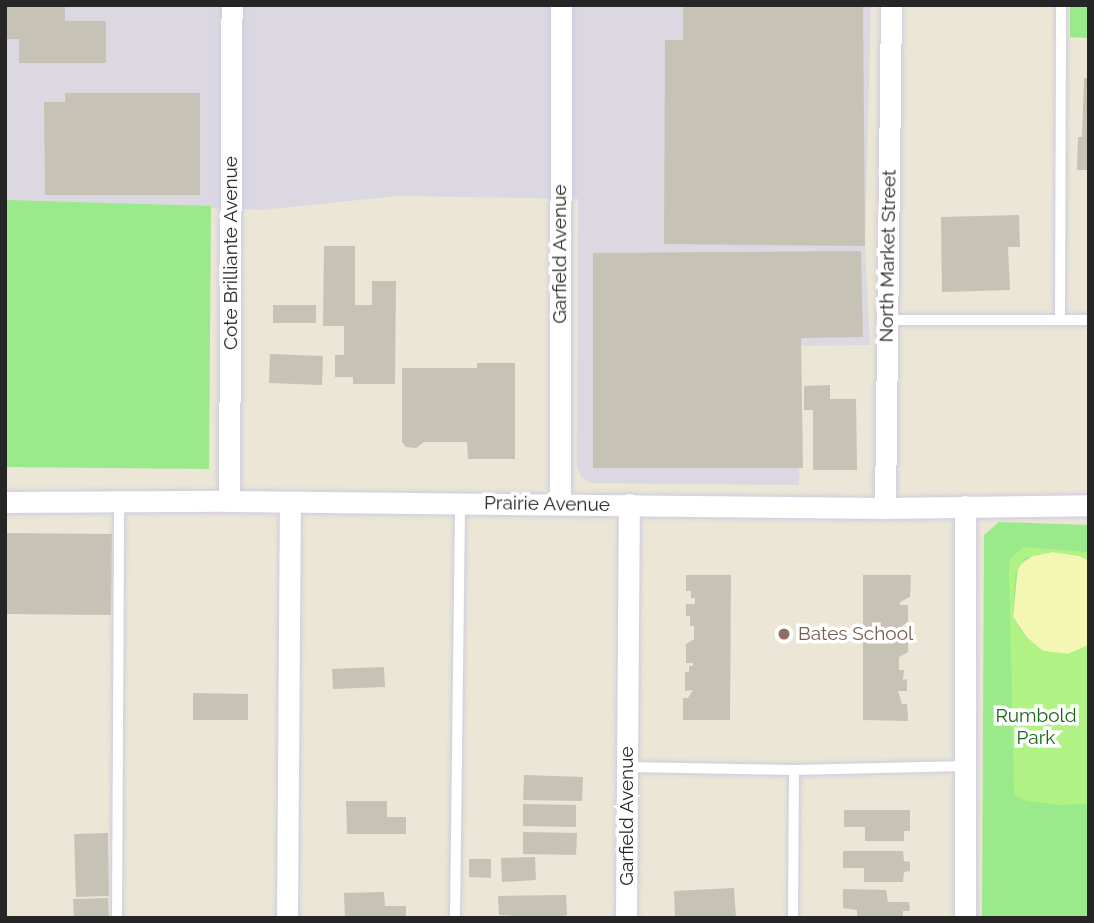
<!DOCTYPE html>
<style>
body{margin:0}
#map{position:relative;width:1094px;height:923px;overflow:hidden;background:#ebe6d5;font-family:Raleway,sans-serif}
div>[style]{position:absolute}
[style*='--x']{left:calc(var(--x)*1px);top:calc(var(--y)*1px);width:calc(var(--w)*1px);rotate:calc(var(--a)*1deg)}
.industrial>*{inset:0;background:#dcd8e2}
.green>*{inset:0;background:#9ae98b}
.sand>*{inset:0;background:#f4f6b3}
.pitch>*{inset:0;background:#b1f285}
.building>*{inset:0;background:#c6c2b6}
.roads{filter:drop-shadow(0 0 2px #cbcbe2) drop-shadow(0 0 2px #cbcbe2)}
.service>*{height:10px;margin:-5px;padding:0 5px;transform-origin:5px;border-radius:5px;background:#fff}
.minor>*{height:21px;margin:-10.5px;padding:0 10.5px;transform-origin:10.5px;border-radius:10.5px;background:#fff}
.dots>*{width:19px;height:19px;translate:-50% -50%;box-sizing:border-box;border:4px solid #fff;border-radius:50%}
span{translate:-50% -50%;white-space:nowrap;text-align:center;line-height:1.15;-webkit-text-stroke:7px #fff;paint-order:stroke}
.street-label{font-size:19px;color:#262626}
.education-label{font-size:19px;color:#785e54}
.left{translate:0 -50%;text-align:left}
.park-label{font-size:19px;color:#146911}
.frame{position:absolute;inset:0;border:7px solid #262626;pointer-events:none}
</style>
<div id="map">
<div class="industrial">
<i style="clip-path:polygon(5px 5px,871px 5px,865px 246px,870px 345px,801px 346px,799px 485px,591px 483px,581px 477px,577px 467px,578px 199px,398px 196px,262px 210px,5px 202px)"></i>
</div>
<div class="green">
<i style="clip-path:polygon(1070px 5px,1089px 5px,1089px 38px,1070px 37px)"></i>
<i style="clip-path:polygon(5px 200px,211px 206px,209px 469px,5px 467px)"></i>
<i style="clip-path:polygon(999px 522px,1089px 525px,1089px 918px,982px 918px,984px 535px)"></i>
</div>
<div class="sand">
<i style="clip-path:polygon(1053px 552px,1080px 556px,1089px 561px,1089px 645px,1068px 654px,1043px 651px,1030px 642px,1013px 617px,1018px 566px,1035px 554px)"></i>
</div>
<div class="pitch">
<i style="clip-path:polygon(1023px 547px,1089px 552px,1089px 561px,1080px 556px,1053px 552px,1025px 558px,1015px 574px,1013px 617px,1022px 633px,1043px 651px,1068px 654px,1089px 645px,1089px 804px,1059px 805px,1026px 801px,1014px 795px,1009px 575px,1010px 559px)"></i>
</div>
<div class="building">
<i style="clip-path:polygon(5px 5px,65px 5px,65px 21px,106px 21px,106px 63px,19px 63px,19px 39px,5px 39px)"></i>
<i style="clip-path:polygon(683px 5px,863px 5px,865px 246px,664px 244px,665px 40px,683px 40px)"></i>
<i style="clip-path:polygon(1084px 78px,1089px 78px,1089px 170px,1077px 170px,1078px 137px,1082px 137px)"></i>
<i style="clip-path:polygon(65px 93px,200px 93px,200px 195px,45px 195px,44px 102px,65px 102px)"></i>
<i style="clip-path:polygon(1019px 215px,1020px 247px,1008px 247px,1010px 290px,942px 292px,941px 217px)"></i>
<i style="clip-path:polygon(324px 246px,355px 246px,355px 305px,372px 305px,372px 281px,396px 281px,395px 384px,353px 384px,353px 377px,335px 377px,335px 355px,344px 355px,344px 326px,323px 326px)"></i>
<i style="clip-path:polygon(861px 251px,863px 337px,801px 338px,803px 468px,593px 468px,593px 253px)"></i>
<i style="clip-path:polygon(273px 305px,316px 305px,316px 323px,273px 323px)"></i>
<i style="clip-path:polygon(270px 354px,323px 356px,322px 385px,269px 383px)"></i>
<i style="clip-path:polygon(477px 363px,515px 363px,515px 459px,468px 459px,467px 442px,424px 442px,416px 448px,406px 447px,402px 442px,402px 368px,477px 368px)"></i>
<i style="clip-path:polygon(830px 385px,830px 399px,856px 399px,857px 470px,813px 470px,813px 410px,804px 410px,804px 386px)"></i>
<i style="clip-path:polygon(5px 533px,112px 534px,111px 615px,5px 614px)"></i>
<i style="clip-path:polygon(686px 575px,731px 575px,730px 720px,683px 720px,683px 698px,688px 698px,693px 690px,685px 691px,685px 672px,689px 672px,689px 666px,693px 666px,693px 663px,686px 663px,686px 644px,694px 639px,694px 626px,690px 626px,690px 616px,686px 616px,686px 604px,695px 604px,695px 598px,691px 598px,691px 591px,686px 591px)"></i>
<i style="clip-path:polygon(863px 575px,911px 575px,910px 597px,900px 602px,900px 605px,908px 605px,908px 624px,904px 624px,900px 633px,908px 633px,908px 652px,899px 657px,899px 670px,904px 670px,903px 680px,907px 679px,907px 691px,898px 691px,902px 704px,907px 704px,908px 721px,863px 720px)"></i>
<i style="clip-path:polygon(384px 667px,385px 687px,333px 689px,332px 669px)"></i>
<i style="clip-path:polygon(193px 693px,248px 694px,248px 720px,193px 720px)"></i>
<i style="clip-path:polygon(524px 775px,583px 777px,582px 801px,523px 800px)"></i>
<i style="clip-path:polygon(346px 801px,387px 801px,387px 817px,406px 817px,406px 834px,347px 834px)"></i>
<i style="clip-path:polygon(523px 804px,576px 805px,576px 827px,523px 826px)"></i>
<i style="clip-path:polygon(844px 810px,910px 810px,910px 831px,904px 831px,904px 841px,865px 841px,865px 827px,844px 827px)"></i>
<i style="clip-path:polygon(523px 832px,577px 833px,576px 855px,523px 854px)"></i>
<i style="clip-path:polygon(108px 833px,109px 896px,76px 897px,74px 834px)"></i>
<i style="clip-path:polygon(843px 851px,903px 851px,904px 861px,910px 862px,910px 871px,904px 872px,903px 882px,864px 882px,864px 868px,843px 868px)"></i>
<i style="clip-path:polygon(535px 857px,536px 880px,502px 882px,501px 858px)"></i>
<i style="clip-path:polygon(469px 859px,491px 859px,491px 878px,469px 877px)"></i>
<i style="clip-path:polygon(734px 888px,736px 918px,675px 918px,674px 891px)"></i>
<i style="clip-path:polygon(843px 889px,886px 890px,888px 902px,909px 902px,910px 911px,903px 911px,903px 918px,857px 918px,857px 910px,843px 908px)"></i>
<i style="clip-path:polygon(384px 892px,385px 906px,406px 906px,406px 918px,345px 918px,344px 893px)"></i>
<i style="clip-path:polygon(566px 895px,567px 915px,555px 918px,499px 915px,498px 896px)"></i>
<i style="clip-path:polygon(108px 898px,109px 918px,74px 918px,73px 899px)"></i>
</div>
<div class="roads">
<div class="service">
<i style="--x:887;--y:320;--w:202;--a:0"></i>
<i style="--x:1060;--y:320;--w:315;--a:-89.8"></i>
<i style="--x:627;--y:767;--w:167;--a:1"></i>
<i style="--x:794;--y:770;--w:172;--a:-1.3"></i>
<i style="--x:117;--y:918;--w:416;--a:-89.7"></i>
<i style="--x:455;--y:918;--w:415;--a:-89.3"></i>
<i style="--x:793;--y:918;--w:148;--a:-89.6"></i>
</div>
<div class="minor">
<i style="--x:229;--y:501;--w:496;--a:-89.7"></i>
<i style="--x:5;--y:502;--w:224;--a:-0.3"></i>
<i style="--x:229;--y:501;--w:656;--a:0.61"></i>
<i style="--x:885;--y:508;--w:204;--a:-0.8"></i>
<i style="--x:560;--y:503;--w:498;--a:-89.9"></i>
<i style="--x:965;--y:506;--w:412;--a:90"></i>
<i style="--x:885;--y:508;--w:503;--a:-89.32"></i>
<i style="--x:287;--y:918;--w:415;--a:-89.6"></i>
<i style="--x:626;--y:918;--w:414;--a:-89.6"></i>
</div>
</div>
<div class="dots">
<i style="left:784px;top:634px;background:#8d6e63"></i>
</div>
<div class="street-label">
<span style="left:231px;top:253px;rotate:-90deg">Cote Brilliante Avenue</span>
<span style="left:560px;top:254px;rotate:-90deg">Garfield Avenue</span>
<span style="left:888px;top:256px;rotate:-89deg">North Market Street</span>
<span style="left:547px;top:504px;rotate:1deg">Prairie Avenue</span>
<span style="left:627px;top:816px;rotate:-90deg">Garfield Avenue</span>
</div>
<div class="education-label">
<span class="left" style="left:798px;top:634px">Bates School</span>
</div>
<div class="park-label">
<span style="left:1036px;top:727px">Rumbold<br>Park</span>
</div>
<div class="frame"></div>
</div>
